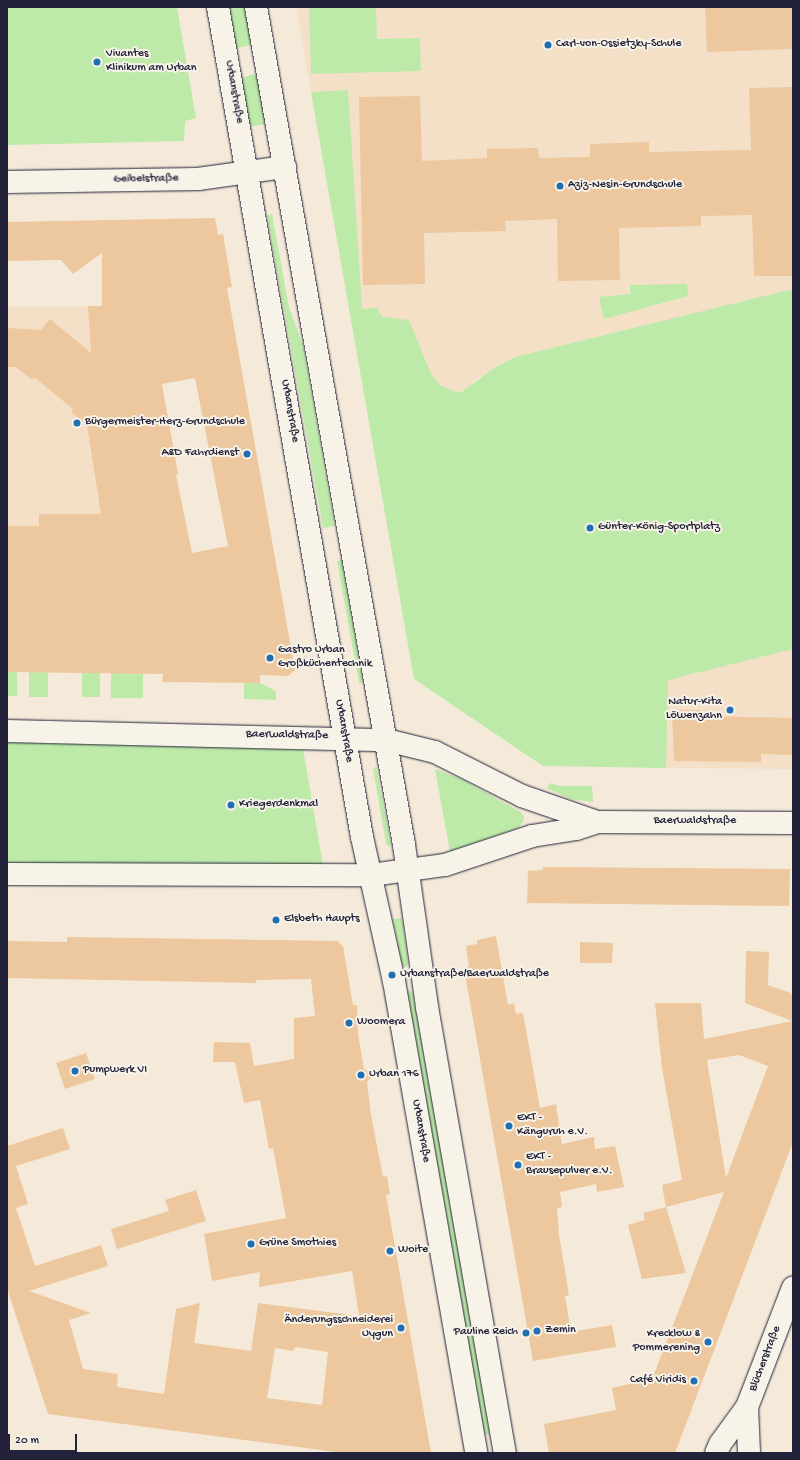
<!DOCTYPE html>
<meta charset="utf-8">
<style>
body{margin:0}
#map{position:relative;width:800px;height:1460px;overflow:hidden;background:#f5ead9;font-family:"Gochi Hand",sans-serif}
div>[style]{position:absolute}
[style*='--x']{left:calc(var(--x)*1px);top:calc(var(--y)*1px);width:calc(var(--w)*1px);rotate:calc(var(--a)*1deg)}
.built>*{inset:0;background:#f3e0c7}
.green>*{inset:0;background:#bdeaa8}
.building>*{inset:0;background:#edc79d}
.roads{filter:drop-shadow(0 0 1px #22223b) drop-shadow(0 0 1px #22223b)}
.minor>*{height:22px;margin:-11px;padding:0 11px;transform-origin:11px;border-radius:11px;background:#f7f3e8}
.tertiary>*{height:22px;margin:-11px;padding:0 11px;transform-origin:11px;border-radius:11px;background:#f7f3e8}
.secondary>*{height:22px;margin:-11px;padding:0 11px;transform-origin:11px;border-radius:11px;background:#f7f3e8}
.dots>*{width:11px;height:11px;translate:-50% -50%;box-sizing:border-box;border:2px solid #f7f3e8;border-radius:50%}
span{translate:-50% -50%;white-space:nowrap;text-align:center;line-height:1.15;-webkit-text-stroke:4px #f7f3e8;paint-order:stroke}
.poi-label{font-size:12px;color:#22223b}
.left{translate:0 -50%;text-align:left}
.right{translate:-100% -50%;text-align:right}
.street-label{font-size:12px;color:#22223b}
.frame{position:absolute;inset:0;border:8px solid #22223b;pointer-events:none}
.scale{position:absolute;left:8px;top:1434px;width:69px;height:18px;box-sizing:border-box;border:2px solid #22223b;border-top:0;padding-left:5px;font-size:12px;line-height:14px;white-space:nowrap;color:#22223b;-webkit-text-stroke:3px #f7f3e8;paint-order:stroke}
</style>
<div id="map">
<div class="built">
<i style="clip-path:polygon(296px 7px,793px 7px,793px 289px,515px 357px,478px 378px,448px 406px,352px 321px)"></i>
<i style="clip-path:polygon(102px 306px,163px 518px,39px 514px,39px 526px,7px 526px,7px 307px)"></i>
<i style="clip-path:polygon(793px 649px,793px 769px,666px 768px,667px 680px)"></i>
</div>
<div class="green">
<i style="clip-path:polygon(7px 7px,177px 7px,196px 118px,185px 121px,184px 141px,7px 145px)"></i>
<i style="clip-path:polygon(228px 7px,246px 7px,252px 45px,236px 48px)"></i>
<i style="clip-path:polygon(309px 7px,376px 7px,377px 39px,420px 38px,421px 71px,311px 74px)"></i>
<i style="clip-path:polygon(254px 74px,258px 77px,266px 124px,249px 127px,241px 78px)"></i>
<i style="clip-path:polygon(348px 90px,362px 309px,377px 308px,382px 317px,409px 320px,431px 374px,441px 386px,460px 393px,494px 368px,515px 357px,793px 289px,793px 649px,668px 680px,666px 768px,543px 766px,414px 679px,311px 92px)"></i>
<i style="clip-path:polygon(272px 214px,289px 307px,303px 345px,335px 526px,323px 528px,267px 215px)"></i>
<i style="clip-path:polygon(687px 284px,688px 296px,604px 319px,599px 297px,630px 294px,630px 285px)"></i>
<i style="clip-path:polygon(342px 560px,363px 683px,359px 683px,337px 561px)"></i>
<i style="clip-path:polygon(7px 672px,17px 672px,17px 696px,7px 696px)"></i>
<i style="clip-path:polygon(29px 672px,48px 672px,48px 697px,29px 697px)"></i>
<i style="clip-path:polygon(82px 673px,100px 673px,100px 697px,82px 697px)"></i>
<i style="clip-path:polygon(111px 673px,143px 674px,143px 698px,111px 698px)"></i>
<i style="clip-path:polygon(244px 683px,260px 683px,276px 691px,276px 700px,244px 699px)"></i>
<i style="clip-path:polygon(7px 738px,302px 743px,324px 871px,7px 867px)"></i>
<i style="clip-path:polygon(376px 766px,391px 844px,389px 847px,386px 843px,373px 769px)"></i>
<i style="clip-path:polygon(435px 769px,461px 779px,519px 811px,524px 816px,523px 822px,518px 828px,450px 852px)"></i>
<i style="clip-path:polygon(550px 783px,559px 786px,592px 786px,593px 802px,570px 799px,547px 788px)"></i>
<i style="clip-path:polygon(402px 918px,408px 964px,406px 967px,402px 965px,393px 919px)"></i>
<i style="clip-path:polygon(409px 990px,413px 993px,491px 1431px,488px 1435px,483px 1432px,407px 992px)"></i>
</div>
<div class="building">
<i style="clip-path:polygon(705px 7px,793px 7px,793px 49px,707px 52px)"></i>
<i style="clip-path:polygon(793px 87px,793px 276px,754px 276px,752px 215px,701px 216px,701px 226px,619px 228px,620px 280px,558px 281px,557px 219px,505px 221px,506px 231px,424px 233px,425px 284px,363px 285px,359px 97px,420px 96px,422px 161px,487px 158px,487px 149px,538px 148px,539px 158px,590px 157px,590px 144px,649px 142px,649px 152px,751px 150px,749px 88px)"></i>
<i style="clip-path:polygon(evenodd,215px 218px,218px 235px,223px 234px,232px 287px,227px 288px,295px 670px,288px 676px,260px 675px,260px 683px,162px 682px,163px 674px,7px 672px,7px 526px,39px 526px,39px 514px,101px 514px,87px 425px,71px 412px,73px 409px,34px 377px,32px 380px,16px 367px,7px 367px,7px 328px,41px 330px,50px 319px,91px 353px,88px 306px,102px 306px,102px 253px,73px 274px,61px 260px,7px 261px,7px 222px,215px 218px,195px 378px,228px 546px,192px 553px,176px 475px,178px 474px,162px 384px,195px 378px)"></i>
<i style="clip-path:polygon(672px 710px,700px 710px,700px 716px,793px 718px,793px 755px,761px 754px,761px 762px,674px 761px)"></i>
<i style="clip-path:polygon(543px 867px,790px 869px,789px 906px,527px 903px,528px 871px,543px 870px)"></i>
<i style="clip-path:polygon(496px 936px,508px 1005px,514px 1003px,516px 1014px,523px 1013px,540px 1108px,556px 1104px,562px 1144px,594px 1137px,595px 1149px,615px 1146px,624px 1187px,597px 1192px,596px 1184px,560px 1192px,562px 1207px,557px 1208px,559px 1235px,569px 1295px,565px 1296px,571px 1332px,612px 1325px,616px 1347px,533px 1361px,464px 968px,469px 967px,466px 946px,477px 944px,477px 940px)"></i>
<i style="clip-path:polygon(evenodd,67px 937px,337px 941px,343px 946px,353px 1005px,357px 1005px,358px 1034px,364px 1069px,375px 1075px,367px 1082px,371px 1115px,383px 1177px,387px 1176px,390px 1194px,386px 1195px,431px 1453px,344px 1453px,48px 1414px,7px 1288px,7px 1146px,63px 1128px,70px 1149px,16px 1166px,28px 1204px,16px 1208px,35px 1266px,101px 1245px,108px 1266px,29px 1291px,91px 1313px,69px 1320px,83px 1369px,118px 1374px,117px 1387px,164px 1394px,176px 1309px,200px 1303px,194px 1343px,251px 1351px,258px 1303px,359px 1316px,352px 1271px,259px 1287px,260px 1272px,212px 1281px,204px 1234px,286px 1218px,273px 1148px,269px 1149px,260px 1100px,244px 1103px,235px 1062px,213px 1062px,214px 1042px,250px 1043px,254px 1066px,294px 1059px,294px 1018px,315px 1016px,311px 979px,256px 980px,256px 983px,7px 978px,7px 941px,67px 942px,67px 937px,295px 1347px,328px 1352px,322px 1405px,267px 1398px,275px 1348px,293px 1351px,295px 1347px)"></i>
<i style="clip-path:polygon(580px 942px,613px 943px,612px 963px,580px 963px)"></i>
<i style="clip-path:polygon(evenodd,746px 951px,769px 952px,768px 985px,791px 993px,793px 1000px,793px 1142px,675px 1453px,549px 1453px,544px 1424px,616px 1410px,612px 1388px,652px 1379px,689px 1284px,724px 1192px,666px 1207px,662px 1185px,682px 1180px,662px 1068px,655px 1003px,701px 1003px,704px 1039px,792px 1021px,745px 1003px,746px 951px,739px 1055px,768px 1066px,726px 1178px,707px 1060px,739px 1055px)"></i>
<i style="clip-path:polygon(86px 1053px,95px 1079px,65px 1089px,56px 1063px)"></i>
<i style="clip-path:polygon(196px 1190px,206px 1221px,117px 1249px,111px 1229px,169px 1211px,165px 1200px)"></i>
<i style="clip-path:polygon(666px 1207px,686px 1273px,642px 1279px,628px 1225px,645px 1220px,643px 1213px)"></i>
</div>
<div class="roads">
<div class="minor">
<i style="--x:7;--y:182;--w:191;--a:-0.9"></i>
<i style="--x:198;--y:179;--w:88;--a:-7.9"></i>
<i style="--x:747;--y:1407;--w:46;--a:87.5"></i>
<i style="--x:716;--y:1453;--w:10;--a:-66"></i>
<i style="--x:720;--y:1444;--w:46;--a:-53.9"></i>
<i style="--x:747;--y:1407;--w:128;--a:-68.9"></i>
</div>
<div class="tertiary">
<i style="--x:7;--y:731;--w:379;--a:1.4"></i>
<i style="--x:386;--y:740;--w:50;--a:13.8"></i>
<i style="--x:435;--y:752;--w:97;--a:26.8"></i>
<i style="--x:522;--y:796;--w:79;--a:19.1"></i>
<i style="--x:7;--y:874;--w:364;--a:0.2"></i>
<i style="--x:371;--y:875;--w:75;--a:-7.7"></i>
<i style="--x:445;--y:865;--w:92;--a:-18.4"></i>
<i style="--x:532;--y:836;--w:45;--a:-9"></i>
<i style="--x:576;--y:829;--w:22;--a:-18"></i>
<i style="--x:597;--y:822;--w:196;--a:0.3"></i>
</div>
<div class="secondary">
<i style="--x:218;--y:7;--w:842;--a:80.16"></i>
<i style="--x:362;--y:837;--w:148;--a:77.5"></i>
<i style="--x:394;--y:981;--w:479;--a:80.1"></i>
<i style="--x:256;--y:7;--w:851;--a:79.98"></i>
<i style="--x:404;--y:845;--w:164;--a:81.9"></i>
<i style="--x:427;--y:1007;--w:453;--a:80.1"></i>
</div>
</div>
<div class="dots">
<i style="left:548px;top:45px;background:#1f6fb2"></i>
<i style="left:97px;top:62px;background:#1f6fb2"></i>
<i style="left:560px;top:186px;background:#1f6fb2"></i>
<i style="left:77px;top:423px;background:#1f6fb2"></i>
<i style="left:247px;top:454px;background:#1f6fb2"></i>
<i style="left:590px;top:528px;background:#1f6fb2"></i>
<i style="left:270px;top:658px;background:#1f6fb2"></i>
<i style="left:730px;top:710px;background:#1f6fb2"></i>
<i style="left:231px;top:805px;background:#1f6fb2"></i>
<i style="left:276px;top:920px;background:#1f6fb2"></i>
<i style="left:392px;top:975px;background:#1f6fb2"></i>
<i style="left:349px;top:1023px;background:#1f6fb2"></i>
<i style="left:75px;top:1071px;background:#1f6fb2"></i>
<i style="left:361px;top:1075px;background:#1f6fb2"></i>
<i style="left:509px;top:1126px;background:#1f6fb2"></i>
<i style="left:518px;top:1165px;background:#1f6fb2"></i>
<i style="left:251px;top:1244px;background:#1f6fb2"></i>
<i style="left:390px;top:1251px;background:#1f6fb2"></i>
<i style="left:401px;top:1328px;background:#1f6fb2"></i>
<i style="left:537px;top:1331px;background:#1f6fb2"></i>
<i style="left:526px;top:1333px;background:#1f6fb2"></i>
<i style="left:708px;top:1342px;background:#1f6fb2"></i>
<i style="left:694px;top:1381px;background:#1f6fb2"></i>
</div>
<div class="poi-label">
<span class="left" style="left:556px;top:45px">Carl-von-Ossietzky-Schule</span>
<span class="left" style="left:106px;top:62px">Vivantes<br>Klinikum am Urban</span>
<span class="left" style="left:568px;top:186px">Aziz-Nesin-Grundschule</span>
<span class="left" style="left:85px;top:423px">Bürgermeister-Herz-Grundschule</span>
<span class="right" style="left:239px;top:454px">A&amp;D Fahrdienst</span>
<span class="left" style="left:598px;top:528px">Günter-König-Sportplatz</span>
<span class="left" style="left:278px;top:658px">Gastro Urban<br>Großküchentechnik</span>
<span class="right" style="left:722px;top:710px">Natur-Kita<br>Löwenzahn</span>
<span class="left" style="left:239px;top:805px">Kriegerdenkmal</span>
<span class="left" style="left:284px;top:920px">Elsbeth Haupts</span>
<span class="left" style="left:400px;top:975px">Urbanstraße/Baerwaldstraße</span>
<span class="left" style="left:357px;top:1023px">Woomera</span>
<span class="left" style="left:83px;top:1071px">Pumpwerk VI</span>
<span class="left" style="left:369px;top:1075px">Urban 176</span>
<span class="left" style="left:517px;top:1126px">EKT -<br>Känguruh e.V.</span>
<span class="left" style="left:526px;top:1165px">EKT -<br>Brausepulver e.V.</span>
<span class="left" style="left:259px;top:1244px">Grüne Smothies</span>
<span class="left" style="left:398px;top:1251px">Woite</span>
<span class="right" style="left:393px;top:1328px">Änderungsschneiderei<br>Uygun</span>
<span class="left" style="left:545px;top:1331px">Zemin</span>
<span class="right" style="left:518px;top:1333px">Pauline Reich</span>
<span class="right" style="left:700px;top:1342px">Krecklow &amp;<br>Pommerening</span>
<span class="right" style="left:686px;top:1381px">Café Viridis</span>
</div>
<div class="street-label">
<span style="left:233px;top:92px;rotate:80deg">Urbanstraße</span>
<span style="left:146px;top:180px;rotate:-1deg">Geibelstraße</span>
<span style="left:289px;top:411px;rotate:80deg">Urbanstraße</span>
<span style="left:343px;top:731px;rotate:80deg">Urbanstraße</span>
<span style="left:287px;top:736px;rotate:1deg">Baerwaldstraße</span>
<span style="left:695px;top:822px">Baerwaldstraße</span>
<span style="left:420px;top:1131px;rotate:80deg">Urbanstraße</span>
<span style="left:766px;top:1359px;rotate:-69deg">Blücherstraße</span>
</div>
<div class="frame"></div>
<div class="scale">20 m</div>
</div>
